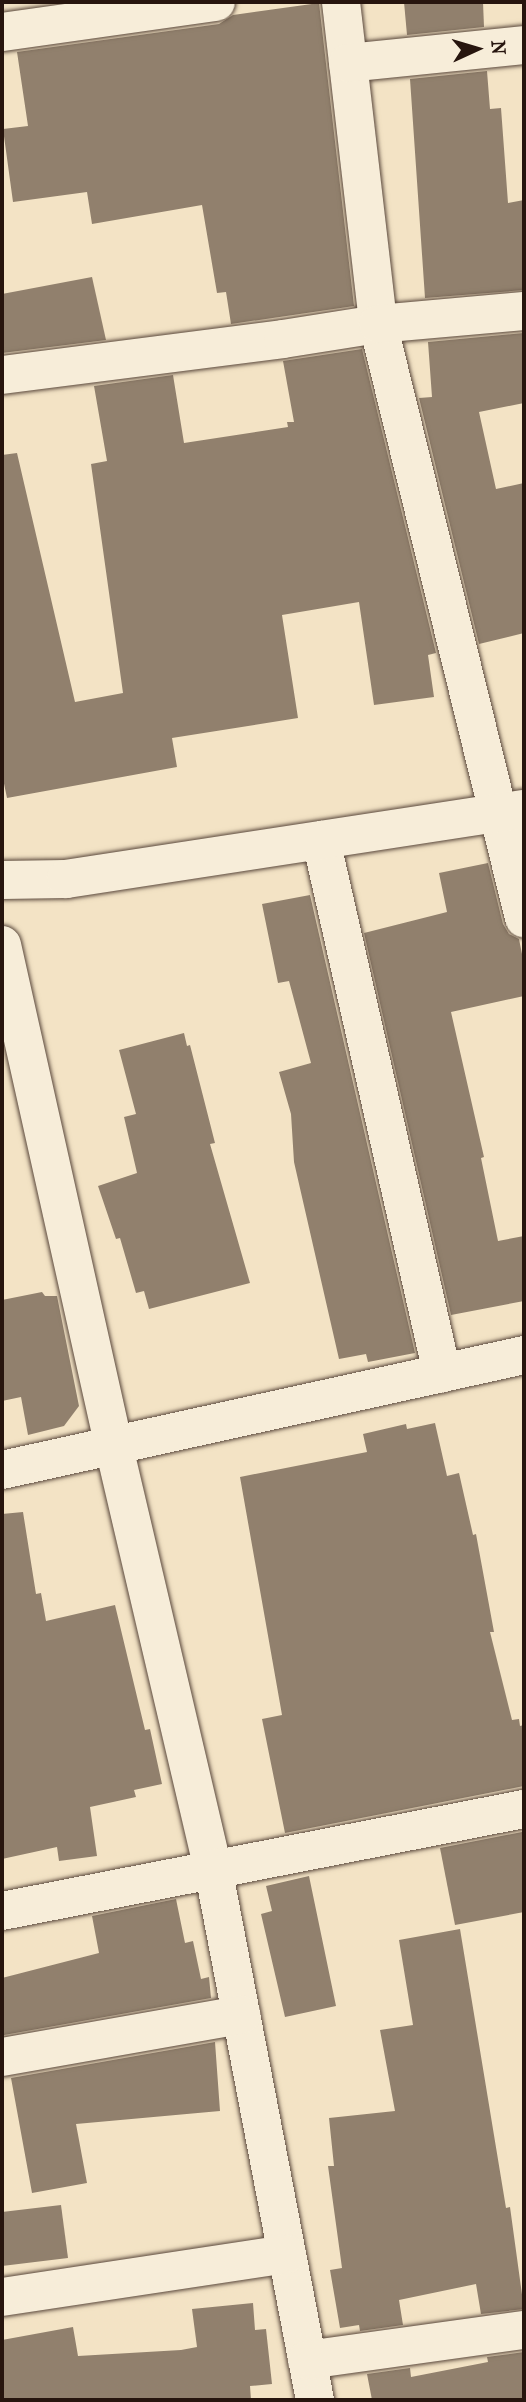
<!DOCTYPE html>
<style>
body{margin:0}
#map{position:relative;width:526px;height:2402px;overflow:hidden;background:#f3e3c5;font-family:"IM FELL French Canon",serif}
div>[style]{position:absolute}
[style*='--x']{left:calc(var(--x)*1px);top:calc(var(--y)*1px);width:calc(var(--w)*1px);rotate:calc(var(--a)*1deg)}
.building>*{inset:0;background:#91806d}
.roads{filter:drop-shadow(0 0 2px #5a483c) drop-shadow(0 0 2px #5a483c)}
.street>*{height:38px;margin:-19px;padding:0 19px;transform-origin:19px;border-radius:19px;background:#f7edd9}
.secondary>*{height:38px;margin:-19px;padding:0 19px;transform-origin:19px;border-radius:19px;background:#f7edd9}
span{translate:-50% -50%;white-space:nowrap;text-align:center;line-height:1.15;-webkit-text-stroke:5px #f7edd9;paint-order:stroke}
.frame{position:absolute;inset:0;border:4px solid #27150e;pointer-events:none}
.north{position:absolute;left:442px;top:14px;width:70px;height:70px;-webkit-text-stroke:5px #f7edd9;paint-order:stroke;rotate:86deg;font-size:19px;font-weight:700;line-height:28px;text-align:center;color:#27150e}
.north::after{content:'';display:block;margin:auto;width:24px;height:32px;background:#27150e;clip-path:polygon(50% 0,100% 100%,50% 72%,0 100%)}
</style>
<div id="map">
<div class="building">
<i style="clip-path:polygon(404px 2px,483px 2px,484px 27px,407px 35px)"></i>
<i style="clip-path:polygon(319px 3px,354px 306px,231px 324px,226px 292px,217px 293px,202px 205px,92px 224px,87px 192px,13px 202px,3px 129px,28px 126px,17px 52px,219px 24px,233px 15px)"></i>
<i style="clip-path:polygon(487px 71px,490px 109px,501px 108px,508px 203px,524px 200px,524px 290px,425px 298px,410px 79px)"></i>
<i style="clip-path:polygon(92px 277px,106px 340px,2px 353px,2px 294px)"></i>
<i style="clip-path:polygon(524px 333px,524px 403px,479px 412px,496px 489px,524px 483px,524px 633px,479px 644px,419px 398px,432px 397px,428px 342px)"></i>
<i style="clip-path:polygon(362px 349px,436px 653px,428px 655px,434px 697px,374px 705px,359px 602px,282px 615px,298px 718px,172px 738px,177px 767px,7px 798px,2px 774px,2px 455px,17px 453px,75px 702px,123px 693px,91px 464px,107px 461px,94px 386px,173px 375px,184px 443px,288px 427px,287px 422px,294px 422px,283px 361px)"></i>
<i style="clip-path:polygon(488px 863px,503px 924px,509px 934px,519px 939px,524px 964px,524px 996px,451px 1012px,484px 1157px,481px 1158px,498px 1241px,524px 1236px,524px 1301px,451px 1315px,364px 933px,447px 912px,439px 873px)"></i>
<i style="clip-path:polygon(310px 895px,415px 1353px,368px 1362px,366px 1354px,339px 1359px,294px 1162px,291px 1114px,279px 1072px,311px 1063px,289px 981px,278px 983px,262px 904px)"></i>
<i style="clip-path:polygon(184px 1033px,187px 1046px,190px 1045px,215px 1143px,210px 1144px,250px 1283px,149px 1309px,144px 1291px,136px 1293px,120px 1238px,116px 1239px,98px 1186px,137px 1173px,124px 1117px,136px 1114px,119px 1050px)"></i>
<i style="clip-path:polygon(42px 1292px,45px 1296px,57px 1296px,79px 1406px,64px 1426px,28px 1435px,21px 1397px,2px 1401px,2px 1300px)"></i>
<i style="clip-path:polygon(435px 1423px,447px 1476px,459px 1473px,473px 1535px,476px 1534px,494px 1632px,490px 1632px,512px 1720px,519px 1719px,520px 1726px,524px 1725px,524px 1786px,285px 1833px,262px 1719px,282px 1715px,240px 1477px,367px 1452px,363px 1434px,406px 1424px,407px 1429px)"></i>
<i style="clip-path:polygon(23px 1512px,36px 1594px,41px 1593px,46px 1621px,115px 1605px,145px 1730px,150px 1729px,162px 1784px,134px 1790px,136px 1797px,90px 1807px,97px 1856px,59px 1861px,57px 1847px,2px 1859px,2px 1514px)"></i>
<i style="clip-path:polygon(522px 1832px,524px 1912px,455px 1925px,440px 1848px)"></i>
<i style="clip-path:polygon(309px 1876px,336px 2006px,285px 2017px,261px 1914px,272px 1911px,266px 1886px)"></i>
<i style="clip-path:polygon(176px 1899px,185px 1943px,193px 1941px,201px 1979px,209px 1977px,211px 1998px,4px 2035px,2px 1978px,99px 1953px,92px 1916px)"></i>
<i style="clip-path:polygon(460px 1929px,506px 2208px,510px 2207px,524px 2309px,481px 2314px,476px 2284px,399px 2300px,403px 2325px,360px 2331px,359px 2325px,340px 2328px,330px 2270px,342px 2268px,328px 2166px,334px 2166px,329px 2118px,395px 2111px,380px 2030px,413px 2025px,399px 1940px)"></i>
<i style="clip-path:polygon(215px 2042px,220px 2111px,76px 2124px,87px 2183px,32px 2193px,11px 2078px)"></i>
<i style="clip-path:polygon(61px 2205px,68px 2258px,2px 2266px,2px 2212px)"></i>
<i style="clip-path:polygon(253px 2303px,255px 2330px,266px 2329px,272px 2384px,250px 2386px,251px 2400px,2px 2400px,2px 2340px,73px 2327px,78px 2356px,181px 2350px,197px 2347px,192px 2309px)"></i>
<i style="clip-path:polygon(524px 2352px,524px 2400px,372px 2400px,367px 2374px,410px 2368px,411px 2377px,488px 2362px,487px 2357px)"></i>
</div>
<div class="roads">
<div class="street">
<i style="--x:341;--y:2;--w:324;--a:83.4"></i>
<i style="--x:378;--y:324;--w:612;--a:76.19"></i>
<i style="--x:2;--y:32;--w:216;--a:-8"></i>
<i style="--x:348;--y:63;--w:177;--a:-5.8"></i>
<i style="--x:2;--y:375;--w:283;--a:-7.3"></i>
<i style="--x:283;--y:339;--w:96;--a:-9"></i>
<i style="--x:378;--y:324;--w:147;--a:-5.1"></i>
<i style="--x:321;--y:840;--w:547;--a:77.21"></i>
<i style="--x:2;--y:945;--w:514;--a:77.42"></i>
<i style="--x:114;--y:1447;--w:432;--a:76.8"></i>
<i style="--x:213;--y:1868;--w:542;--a:79.15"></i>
<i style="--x:2;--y:1470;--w:535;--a:-12.42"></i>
<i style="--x:2;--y:1911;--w:532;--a:-11.06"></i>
<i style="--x:2;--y:2057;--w:243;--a:-10"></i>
<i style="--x:2;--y:2297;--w:288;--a:-8.6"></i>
<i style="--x:307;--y:2360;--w:219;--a:-7.9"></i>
</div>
<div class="secondary">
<i style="--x:2;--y:880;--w:64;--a:-0.9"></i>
<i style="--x:66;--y:879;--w:463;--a:-8.7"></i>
</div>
</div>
<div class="frame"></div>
<div class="north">N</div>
</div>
